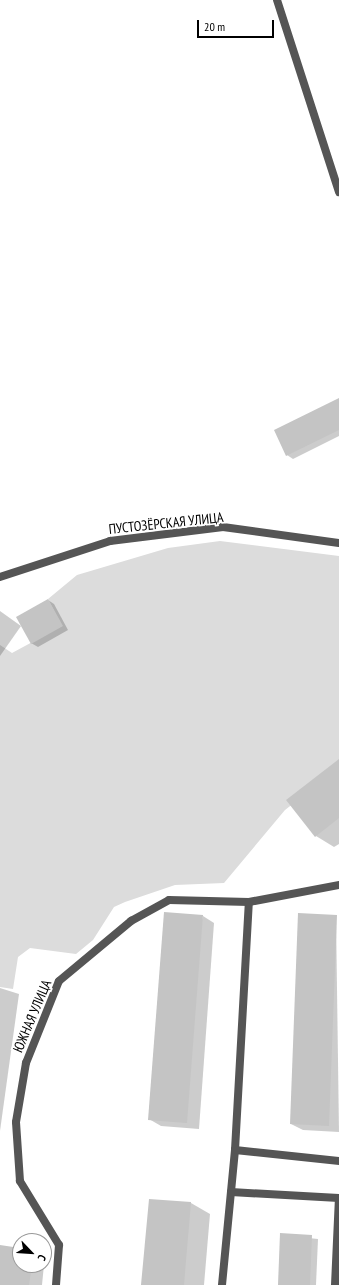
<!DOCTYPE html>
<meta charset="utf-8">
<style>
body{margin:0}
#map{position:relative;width:339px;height:1285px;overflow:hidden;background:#fff;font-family:"PT Sans Narrow",sans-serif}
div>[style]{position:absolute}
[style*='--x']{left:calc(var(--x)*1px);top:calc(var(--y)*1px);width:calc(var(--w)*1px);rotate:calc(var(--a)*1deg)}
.green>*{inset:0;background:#dcdcdc}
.shadow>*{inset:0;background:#0003}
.building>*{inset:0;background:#c4c4c4}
.service>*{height:8px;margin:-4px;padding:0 4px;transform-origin:4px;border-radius:4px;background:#555}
.minor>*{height:8px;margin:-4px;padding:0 4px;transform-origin:4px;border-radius:4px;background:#555}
span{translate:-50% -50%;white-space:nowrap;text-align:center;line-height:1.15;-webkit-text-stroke:3.5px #fff;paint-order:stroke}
.street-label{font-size:14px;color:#000}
.north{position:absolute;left:12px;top:1233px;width:40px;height:40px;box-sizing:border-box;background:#fff;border:1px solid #999;border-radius:50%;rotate:115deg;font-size:11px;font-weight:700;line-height:16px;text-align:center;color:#000}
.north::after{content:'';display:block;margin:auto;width:14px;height:18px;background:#000;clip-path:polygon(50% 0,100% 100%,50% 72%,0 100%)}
.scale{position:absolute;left:197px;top:20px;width:77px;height:18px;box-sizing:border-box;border:2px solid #000;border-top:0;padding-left:5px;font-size:12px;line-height:14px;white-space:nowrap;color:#000;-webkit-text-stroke:3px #fff;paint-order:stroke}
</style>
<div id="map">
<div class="green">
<i style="clip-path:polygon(220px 541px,339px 556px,339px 768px,285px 810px,224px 883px,175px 885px,125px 902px,114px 907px,93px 940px,76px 954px,30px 948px,18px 957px,13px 989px,0 987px,0 645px,12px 653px,62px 626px,48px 599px,77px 575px,168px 548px)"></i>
</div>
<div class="shadow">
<i style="clip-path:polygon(339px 399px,339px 436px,293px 459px,287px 455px)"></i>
<i style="clip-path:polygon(48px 600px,54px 604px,68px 630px,38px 647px,31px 643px)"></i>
<i style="clip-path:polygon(0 611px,21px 626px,0 656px)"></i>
<i style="clip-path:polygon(339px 760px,339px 844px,334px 847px,316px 836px)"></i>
<i style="clip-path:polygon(203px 916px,214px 923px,199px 1129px,161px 1126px,149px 1119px)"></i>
<i style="clip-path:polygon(336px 916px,339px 1132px,303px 1130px,291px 1124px)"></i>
<i style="clip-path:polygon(0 988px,19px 994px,0 1131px)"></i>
<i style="clip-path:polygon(150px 1200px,191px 1203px,210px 1214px,204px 1285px,142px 1285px)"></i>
<i style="clip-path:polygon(281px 1235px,318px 1239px,316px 1285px,279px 1285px)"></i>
<i style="clip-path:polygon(0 1246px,20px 1249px,20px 1265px,44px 1265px,42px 1285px,0 1285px)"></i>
</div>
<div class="building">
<i style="clip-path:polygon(339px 398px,339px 430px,286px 456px,274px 430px)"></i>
<i style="clip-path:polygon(48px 599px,63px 626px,31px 644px,16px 617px)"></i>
<i style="clip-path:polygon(339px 759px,339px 818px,315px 837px,286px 800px)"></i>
<i style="clip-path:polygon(164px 912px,203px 915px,187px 1123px,148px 1120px)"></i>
<i style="clip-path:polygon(298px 913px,337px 915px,329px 1126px,290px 1124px)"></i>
<i style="clip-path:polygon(149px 1199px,191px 1202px,184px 1285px,141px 1285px)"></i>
<i style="clip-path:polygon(280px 1233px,312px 1235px,310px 1285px,278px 1285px)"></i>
<i style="clip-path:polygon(0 1245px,20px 1248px,20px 1265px,32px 1265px,29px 1285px,0 1285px)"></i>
</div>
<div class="service">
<i style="--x:277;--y:0;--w:202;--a:72.1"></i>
<i style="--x:235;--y:1150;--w:105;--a:6"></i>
<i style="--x:231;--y:1192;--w:108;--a:3.2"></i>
<i style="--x:222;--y:1285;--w:136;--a:-84.5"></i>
<i style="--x:235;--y:1150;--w:248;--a:-86.8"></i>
<i style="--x:335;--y:1285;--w:87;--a:-87.4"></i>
</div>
<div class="minor">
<i style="--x:0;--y:577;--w:116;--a:-18.1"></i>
<i style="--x:110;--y:541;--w:114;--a:-7.1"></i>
<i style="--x:223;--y:527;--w:117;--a:7.9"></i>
<i style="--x:56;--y:1285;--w:40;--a:-85.7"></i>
<i style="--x:59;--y:1245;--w:75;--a:-121.4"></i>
<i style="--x:20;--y:1181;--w:59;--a:-93.9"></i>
<i style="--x:16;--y:1122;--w:60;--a:-80.4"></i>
<i style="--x:26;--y:1063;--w:88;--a:-68.1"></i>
<i style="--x:59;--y:981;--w:94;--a:-39.8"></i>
<i style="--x:131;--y:921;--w:43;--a:-28.9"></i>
<i style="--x:169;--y:900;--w:80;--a:1.4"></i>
<i style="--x:249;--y:902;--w:92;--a:-10.7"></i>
</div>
<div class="street-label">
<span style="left:166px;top:523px;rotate:-6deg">ПУСТОЗЁРСКАЯ УЛИЦА</span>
<span style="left:32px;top:1016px;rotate:-67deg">ЮЖНАЯ УЛИЦА</span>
</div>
<div class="north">С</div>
<div class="scale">20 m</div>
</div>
